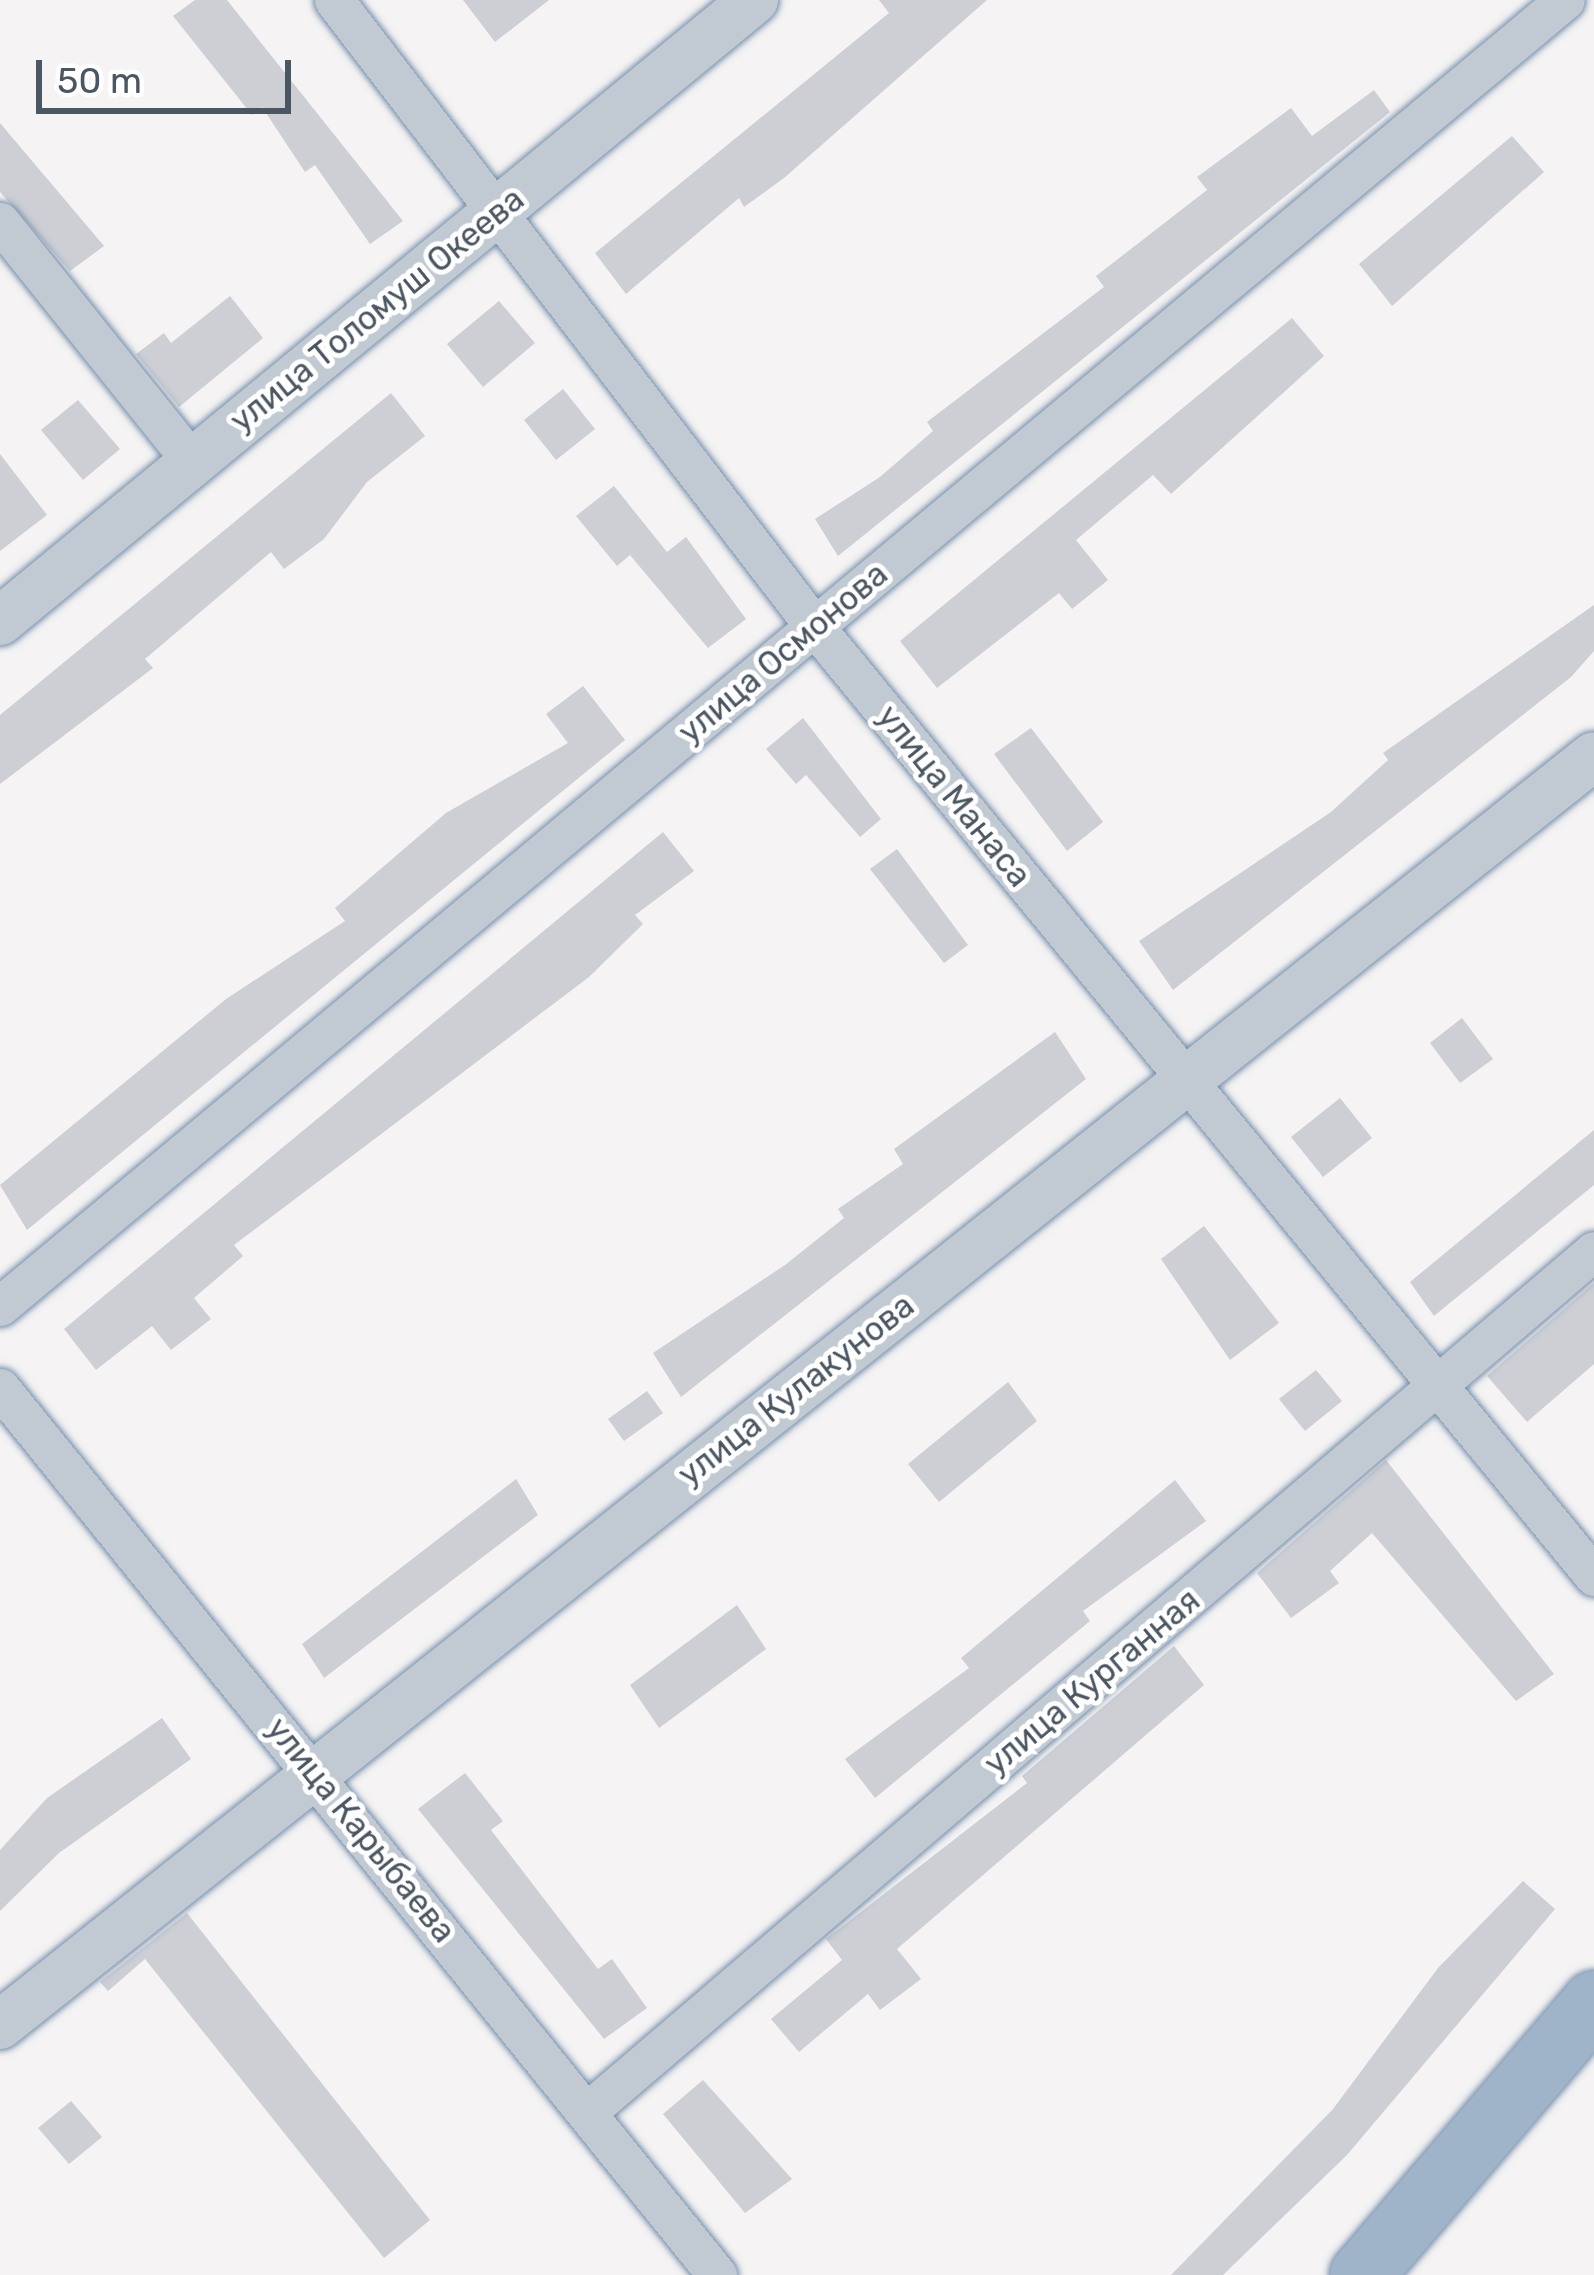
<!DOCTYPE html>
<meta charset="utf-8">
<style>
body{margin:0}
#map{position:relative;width:1594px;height:2275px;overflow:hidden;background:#f5f3f3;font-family:Rubik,sans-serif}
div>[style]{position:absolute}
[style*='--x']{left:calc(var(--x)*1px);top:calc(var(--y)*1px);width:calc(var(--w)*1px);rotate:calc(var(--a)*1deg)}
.building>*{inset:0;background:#cdcfd5}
.roads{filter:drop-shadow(0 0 3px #7690ad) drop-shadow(0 0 3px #7690ad)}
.minor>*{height:39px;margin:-19.5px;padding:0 19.5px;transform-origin:19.5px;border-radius:19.5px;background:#c1cad2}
.tertiary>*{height:48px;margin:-24px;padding:0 24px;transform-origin:24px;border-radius:24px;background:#c1cad2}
.trunk>*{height:63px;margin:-31.5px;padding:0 31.5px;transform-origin:31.5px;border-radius:31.5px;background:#9fb4c9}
span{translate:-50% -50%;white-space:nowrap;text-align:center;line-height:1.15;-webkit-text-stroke:10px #fff;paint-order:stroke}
.street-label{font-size:33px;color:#4a5661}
.scale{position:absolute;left:36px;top:60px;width:255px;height:54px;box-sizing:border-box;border:6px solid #4a5661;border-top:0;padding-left:15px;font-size:36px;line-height:42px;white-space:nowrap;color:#4a5661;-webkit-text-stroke:9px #fff;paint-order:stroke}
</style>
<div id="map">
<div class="building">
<i style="clip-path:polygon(195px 0,227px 0,403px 221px,370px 244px,315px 165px,305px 172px,262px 107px,252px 115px,173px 16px)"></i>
<i style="clip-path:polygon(463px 0,549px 0,495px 42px)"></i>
<i style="clip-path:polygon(879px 0,987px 0,784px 178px,744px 207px,739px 198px,626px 294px,595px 253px,889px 13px)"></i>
<i style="clip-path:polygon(1374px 90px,1390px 112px,838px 556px,815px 519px,880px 477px,933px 431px,927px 422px,1104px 287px,1096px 276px,1207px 190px,1197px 177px,1291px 108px,1312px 136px)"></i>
<i style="clip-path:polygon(0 123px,104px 246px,70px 271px,0 192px)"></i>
<i style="clip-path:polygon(1512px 136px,1544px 172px,1392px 306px,1359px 264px)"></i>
<i style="clip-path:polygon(230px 296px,263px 338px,179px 407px,136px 354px,164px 333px,171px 343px)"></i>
<i style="clip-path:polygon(499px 301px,535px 343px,483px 387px,447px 344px)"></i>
<i style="clip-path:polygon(1292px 318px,1324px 356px,1171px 494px,1153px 475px,1076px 540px,1108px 580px,1072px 609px,1059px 593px,937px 688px,900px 641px)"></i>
<i style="clip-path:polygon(563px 389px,595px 429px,556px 460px,524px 420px)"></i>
<i style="clip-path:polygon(391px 393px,425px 436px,367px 482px,324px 539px,284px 569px,271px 552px,145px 659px,153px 668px,0 784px,0 715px)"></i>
<i style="clip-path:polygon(78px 400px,120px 449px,83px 480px,41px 430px)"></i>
<i style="clip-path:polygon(0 454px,47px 515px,0 551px)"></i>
<i style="clip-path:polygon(614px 486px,667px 552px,686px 537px,746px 619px,708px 648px,630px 555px,617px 566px,576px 516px)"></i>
<i style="clip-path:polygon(1594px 605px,1594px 651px,1571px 677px,1173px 990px,1139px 941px,1331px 812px,1388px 760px,1383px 753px)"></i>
<i style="clip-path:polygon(583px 686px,625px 740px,27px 1230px,0 1185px,226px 999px,345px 921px,335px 908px,446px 813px,568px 743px,546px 714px)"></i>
<i style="clip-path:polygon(803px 718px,881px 819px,860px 837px,806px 775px,796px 784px,766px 749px)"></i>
<i style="clip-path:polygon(1031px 728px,1103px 822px,1067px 851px,994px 754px)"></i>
<i style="clip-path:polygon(663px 832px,694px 871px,635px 915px,643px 924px,589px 977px,234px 1245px,243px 1256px,194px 1298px,211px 1319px,171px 1350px,152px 1326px,96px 1370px,64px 1329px)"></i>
<i style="clip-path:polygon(897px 849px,968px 945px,944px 963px,870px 869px)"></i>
<i style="clip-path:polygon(1462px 1018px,1493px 1059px,1460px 1083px,1430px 1043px)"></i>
<i style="clip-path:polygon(1055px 1032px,1086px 1079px,681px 1397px,653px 1353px,785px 1265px,844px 1218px,838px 1209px,903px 1164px,894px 1149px)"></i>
<i style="clip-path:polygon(1340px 1098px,1372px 1138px,1323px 1177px,1291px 1137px)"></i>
<i style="clip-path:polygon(1594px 1130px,1594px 1185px,1434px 1316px,1410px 1282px)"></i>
<i style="clip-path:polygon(1204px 1226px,1279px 1323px,1230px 1360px,1161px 1259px)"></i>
<i style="clip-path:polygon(1594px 1283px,1594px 1364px,1527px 1422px,1487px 1376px)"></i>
<i style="clip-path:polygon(1316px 1370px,1342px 1401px,1305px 1431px,1279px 1399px)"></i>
<i style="clip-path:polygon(1008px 1382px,1037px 1421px,939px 1502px,908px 1464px)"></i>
<i style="clip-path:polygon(647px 1391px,663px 1413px,624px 1441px,608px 1419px)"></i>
<i style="clip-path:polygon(1386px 1460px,1554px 1674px,1516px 1701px,1372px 1533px,1330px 1571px,1339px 1583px,1291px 1618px,1257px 1573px)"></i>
<i style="clip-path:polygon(516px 1479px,538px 1515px,324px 1678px,302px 1644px)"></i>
<i style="clip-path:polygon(1175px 1480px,1206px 1521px,1083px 1611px,1090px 1621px,875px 1798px,845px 1759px,969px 1668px,961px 1658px)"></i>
<i style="clip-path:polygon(737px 1605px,766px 1649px,659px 1728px,630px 1685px)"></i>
<i style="clip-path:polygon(1174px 1646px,1204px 1685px,897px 1949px,921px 1979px,880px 2010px,868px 1994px,799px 2052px,771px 2019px,842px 1960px,826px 1939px,1027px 1783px,1022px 1776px)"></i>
<i style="clip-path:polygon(162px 1718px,191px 1759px,59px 1853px,0 1911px,0 1850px,47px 1798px)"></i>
<i style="clip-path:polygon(465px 1773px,503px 1821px,491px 1830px,551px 1908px,598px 1969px,612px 1959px,647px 2008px,604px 2039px,418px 1809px)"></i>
<i style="clip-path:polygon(1523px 1881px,1555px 1909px,1347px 2155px,1223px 2275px,1171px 2275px,1333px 2109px,1438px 1968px)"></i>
<i style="clip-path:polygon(187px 1913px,430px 2220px,384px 2258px,145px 1959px,108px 1991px,100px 1982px)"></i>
<i style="clip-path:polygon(703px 2080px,792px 2179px,745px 2213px,663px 2114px)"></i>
<i style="clip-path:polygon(71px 2101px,102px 2137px,69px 2164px,38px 2128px)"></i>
</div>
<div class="roads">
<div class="minor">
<i style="--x:334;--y:0;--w:790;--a:52.51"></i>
<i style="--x:815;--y:627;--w:1228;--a:50.62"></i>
<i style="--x:0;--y:222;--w:307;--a:51.3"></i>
<i style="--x:0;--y:1306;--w:2038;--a:-39.85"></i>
<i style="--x:0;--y:1388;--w:1141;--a:51.05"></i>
<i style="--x:588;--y:2111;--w:1323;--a:-40.53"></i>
</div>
<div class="tertiary">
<i style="--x:0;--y:621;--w:977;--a:-39.48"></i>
<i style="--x:0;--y:2025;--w:2037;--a:-38.52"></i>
</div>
<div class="trunk">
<i style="--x:1361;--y:2275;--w:359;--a:-49.5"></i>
</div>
</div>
<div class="street-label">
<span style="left:377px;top:310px;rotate:-39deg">улица Толомуш Океева</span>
<span style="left:783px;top:653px;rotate:-40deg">улица Осмонова</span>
<span style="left:954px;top:796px;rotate:51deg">улица Манаса</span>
<span style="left:796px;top:1390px;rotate:-38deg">улица Кулакунова</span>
<span style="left:1092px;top:1682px;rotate:-40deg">улица Курганная</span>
<span style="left:361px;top:1830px;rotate:51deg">улица Карыбаева</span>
</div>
<div class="scale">50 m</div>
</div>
